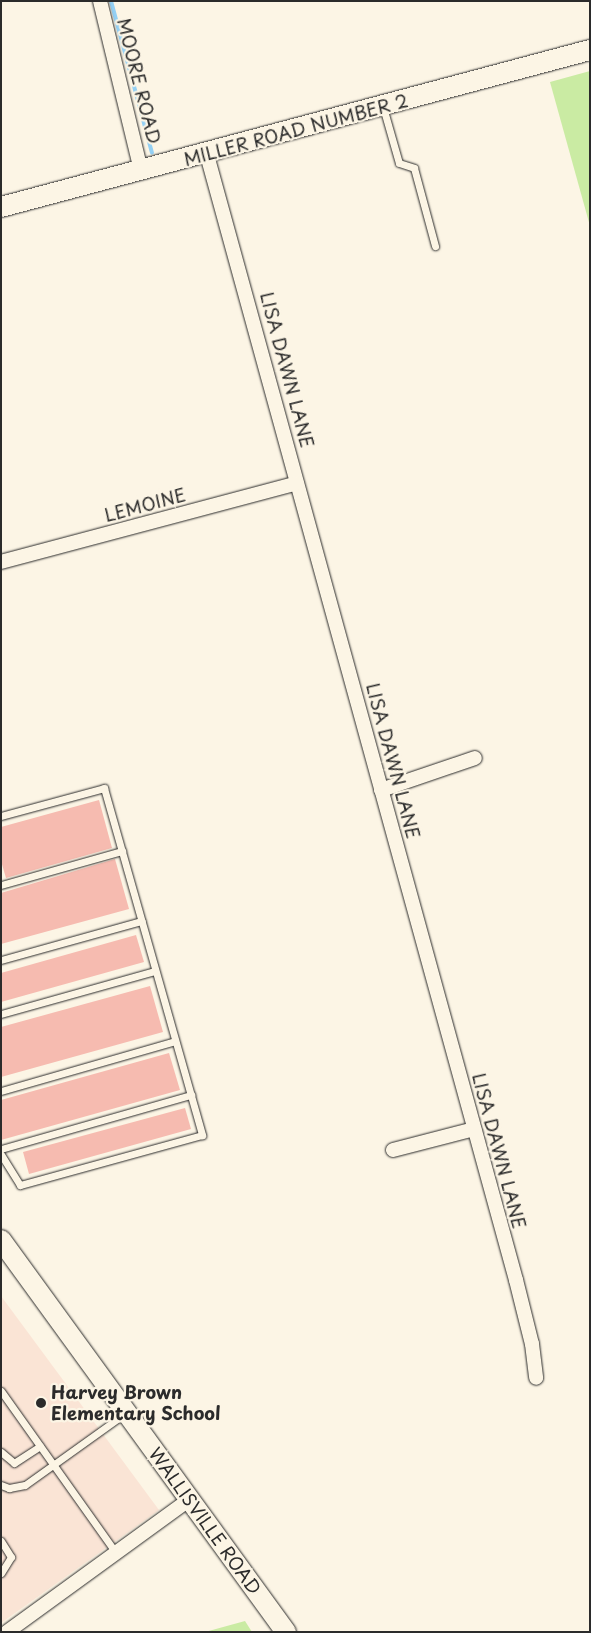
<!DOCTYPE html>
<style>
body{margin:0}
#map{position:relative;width:591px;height:1633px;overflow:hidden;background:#fcf5e5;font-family:"Playpen Sans",sans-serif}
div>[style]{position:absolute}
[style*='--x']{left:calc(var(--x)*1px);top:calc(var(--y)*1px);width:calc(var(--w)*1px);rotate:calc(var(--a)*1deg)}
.built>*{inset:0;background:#fae4d5}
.green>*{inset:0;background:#caeba3}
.stream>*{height:4px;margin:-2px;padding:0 2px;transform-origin:2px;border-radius:2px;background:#94d0f4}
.building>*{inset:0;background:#f6bbb0}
.roads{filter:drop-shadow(0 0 1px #2b2b2b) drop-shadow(0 0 1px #2b2b2b)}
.service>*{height:7px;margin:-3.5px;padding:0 3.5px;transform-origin:3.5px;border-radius:3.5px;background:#fcf5e5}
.minor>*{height:14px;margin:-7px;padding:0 7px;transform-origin:7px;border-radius:7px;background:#fcf5e5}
.secondary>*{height:20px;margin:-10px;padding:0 10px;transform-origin:10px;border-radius:10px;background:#fcf5e5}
.dots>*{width:14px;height:14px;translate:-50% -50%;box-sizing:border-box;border:2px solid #fcf5e5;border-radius:50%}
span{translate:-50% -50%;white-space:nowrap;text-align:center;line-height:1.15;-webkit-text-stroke:4.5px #fcf5e5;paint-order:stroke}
.street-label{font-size:18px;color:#2b2b2b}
.poi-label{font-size:18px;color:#2b2b2b;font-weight:700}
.left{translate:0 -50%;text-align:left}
.frame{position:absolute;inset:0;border:2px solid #2b2b2b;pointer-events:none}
</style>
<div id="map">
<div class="built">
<i style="clip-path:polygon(1px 1296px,159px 1510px,1px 1623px)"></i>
</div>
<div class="green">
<i style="clip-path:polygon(590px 71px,590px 226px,550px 82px)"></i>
<i style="clip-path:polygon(245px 1621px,252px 1632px,205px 1632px)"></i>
</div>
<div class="stream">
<i style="--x:111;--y:1;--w:157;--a:74.9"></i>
</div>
<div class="building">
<i style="clip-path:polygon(99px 800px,112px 848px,6px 878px,1px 861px,1px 827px)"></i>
<i style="clip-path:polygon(115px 859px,129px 909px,1px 944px,1px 893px)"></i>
<i style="clip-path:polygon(136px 935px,144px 962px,1px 1002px,1px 973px)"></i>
<i style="clip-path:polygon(150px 986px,163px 1032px,1px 1077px,1px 1027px)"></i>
<i style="clip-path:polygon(169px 1053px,180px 1090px,1px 1140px,1px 1100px)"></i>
<i style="clip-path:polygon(185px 1108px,191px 1129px,29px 1174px,23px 1152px)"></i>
</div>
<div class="roads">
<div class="service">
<i style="--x:383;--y:107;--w:58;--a:74.1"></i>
<i style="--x:399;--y:163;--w:16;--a:18"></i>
<i style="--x:414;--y:168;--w:81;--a:74.9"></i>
<i style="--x:1;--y:816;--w:107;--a:-15.2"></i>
<i style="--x:104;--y:788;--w:361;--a:74.2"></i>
<i style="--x:202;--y:1135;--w:189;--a:164.6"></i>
<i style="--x:20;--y:1185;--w:36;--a:-122"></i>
<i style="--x:1;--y:885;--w:126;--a:-15.7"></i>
<i style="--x:1;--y:960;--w:146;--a:-15.5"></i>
<i style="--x:1;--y:1014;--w:160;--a:-15.6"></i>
<i style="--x:1;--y:1091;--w:181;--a:-16"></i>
<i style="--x:1;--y:1149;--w:198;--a:-15.9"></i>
<i style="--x:1;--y:1391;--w:199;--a:54.6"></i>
<i style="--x:1;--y:1452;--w:17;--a:40"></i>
<i style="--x:14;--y:1463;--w:31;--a:-33"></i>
<i style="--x:1;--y:1485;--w:9;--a:21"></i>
<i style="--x:9;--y:1488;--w:16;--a:-11"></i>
<i style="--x:25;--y:1485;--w:122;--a:-35.6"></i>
<i style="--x:1;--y:1541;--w:19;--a:58"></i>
<i style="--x:11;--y:1557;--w:19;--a:122"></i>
</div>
<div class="minor">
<i style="--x:100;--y:1;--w:174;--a:76.4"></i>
<i style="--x:207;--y:155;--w:1167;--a:74.64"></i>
<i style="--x:516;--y:1280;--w:66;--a:76"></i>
<i style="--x:532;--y:1344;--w:34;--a:83"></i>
<i style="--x:1;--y:562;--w:306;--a:-14.9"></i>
<i style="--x:381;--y:790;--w:99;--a:-18.8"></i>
<i style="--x:393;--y:1150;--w:84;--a:-14.5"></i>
<i style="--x:7;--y:1632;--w:226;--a:-36"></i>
</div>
<div class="secondary">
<i style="--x:1;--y:207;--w:610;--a:-14.93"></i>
<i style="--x:1;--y:1240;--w:485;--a:54"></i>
</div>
</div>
<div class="dots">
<i style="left:41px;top:1403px;background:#2b2b2b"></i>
</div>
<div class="street-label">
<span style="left:139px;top:81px;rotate:76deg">MOORE ROAD</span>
<span style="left:296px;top:130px;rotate:-15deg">MILLER ROAD NUMBER 2</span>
<span style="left:287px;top:370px;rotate:75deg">LISA DAWN LANE</span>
<span style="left:145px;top:505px;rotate:-15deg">LEMOINE</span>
<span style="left:393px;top:761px;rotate:75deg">LISA DAWN LANE</span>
<span style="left:499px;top:1151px;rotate:75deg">LISA DAWN LANE</span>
<span style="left:205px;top:1521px;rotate:54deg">WALLISVILLE ROAD</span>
</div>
<div class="poi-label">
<span class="left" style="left:51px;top:1403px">Harvey Brown<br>Elementary School</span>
</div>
<div class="frame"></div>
</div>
